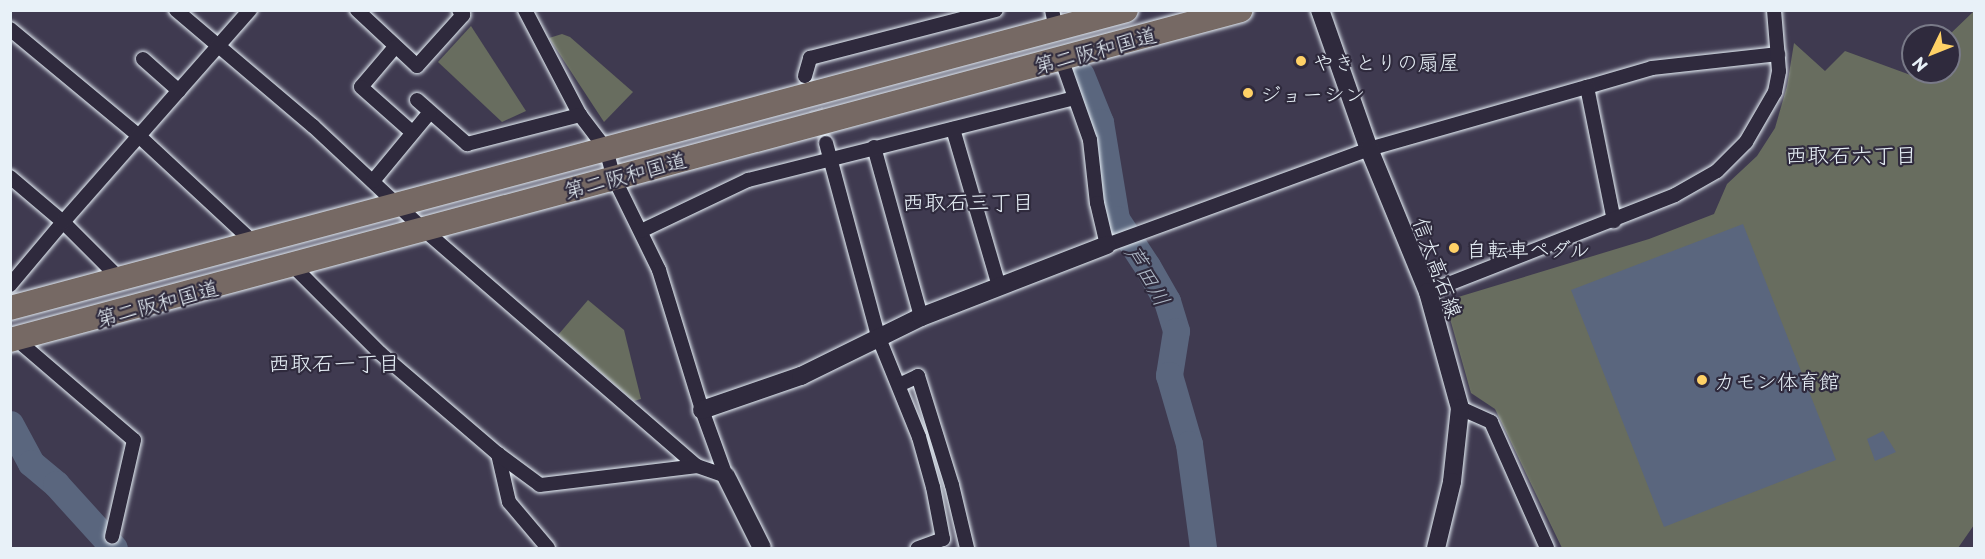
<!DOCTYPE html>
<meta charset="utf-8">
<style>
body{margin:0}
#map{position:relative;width:1985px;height:559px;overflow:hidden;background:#3f3a50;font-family:"Playpen Sans","Klee One",sans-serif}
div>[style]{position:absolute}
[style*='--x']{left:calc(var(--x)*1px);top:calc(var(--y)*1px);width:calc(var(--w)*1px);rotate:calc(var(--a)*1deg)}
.green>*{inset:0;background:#686d5f}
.water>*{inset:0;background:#5a667e}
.river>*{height:27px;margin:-13.5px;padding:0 13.5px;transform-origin:13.5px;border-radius:13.5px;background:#5a667e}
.street-tunnel>*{height:14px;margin-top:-7px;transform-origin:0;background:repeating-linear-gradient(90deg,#585569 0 14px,transparent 0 21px)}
.roads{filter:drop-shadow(0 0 2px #e8f1f8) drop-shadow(0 0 2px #e8f1f8)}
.street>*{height:14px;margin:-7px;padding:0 7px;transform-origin:7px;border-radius:7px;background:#2f2a3d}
.secondary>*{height:18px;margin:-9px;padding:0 9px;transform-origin:9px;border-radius:9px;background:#2f2a3d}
.highway>*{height:24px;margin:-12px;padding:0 12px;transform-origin:12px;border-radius:12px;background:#766964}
.dots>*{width:16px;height:16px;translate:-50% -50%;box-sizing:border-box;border:3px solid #2f2a3d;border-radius:50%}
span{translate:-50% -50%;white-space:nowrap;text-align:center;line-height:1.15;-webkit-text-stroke:4.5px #2f2a3d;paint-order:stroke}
.street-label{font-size:21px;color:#e8f1f8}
.poi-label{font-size:21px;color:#e8f1f8}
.left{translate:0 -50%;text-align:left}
.neighbourhood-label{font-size:22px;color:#e8f1f8}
.water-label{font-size:22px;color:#afb9c7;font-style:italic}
.frame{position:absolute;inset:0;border:12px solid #e8f1f8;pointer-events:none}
.north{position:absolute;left:1901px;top:24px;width:60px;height:60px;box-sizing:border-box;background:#2f2a3d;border:2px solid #797a88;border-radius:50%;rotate:227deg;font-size:16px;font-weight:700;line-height:24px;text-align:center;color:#e8f1f8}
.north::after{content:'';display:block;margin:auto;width:21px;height:27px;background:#ffd166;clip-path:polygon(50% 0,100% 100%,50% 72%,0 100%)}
</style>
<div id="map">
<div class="green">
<i style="clip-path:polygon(1974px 11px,1974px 525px,1958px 548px,1562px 548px,1495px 409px,1471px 393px,1445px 301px,1649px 239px,1714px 214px,1727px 184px,1757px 156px,1775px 128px,1787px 86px,1794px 43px,1825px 71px,1845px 51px,1916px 77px,1920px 72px,1949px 72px,1948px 36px)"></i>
<i style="clip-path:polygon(471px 26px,526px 111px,502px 122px,438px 62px)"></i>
<i style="clip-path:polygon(562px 34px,570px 37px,633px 92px,604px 122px,549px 38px)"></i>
<i style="clip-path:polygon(588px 300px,624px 330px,641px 399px,634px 401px,558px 335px)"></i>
</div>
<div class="water">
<i style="clip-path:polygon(1743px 224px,1836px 460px,1664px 527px,1571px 290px)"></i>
<i style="clip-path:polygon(1883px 431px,1896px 452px,1875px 461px,1867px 439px)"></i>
</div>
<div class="river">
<i style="--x:1081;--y:75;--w:51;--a:68"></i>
<i style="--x:1100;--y:122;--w:98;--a:80.6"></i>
<i style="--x:1116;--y:219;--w:56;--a:56.6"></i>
<i style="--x:1147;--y:266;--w:40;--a:60.3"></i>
<i style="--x:1167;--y:301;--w:31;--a:73"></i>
<i style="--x:1176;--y:331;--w:45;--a:99"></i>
<i style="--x:1169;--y:375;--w:72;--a:73.8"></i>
<i style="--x:1189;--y:444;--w:105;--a:82.3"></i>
<i style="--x:10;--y:424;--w:44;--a:61.7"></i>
<i style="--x:31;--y:463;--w:33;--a:40"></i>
<i style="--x:56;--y:484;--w:86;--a:47.8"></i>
</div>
<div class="street-tunnel">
<i style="--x:810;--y:89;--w:56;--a:73.5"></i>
</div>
<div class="roads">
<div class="street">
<i style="--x:176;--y:10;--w:180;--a:40.3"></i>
<i style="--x:313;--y:126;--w:151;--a:43.1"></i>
<i style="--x:423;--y:229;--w:362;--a:40.9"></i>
<i style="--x:697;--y:466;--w:31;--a:19"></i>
<i style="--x:357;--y:10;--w:82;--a:43"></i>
<i style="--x:417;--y:66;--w:69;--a:-48"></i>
<i style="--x:463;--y:15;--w:6;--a:-129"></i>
<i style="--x:525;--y:10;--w:119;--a:62.4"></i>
<i style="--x:580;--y:115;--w:43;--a:52.6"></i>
<i style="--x:606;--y:149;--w:28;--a:75"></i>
<i style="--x:613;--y:176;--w:105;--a:63.9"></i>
<i style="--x:659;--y:270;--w:146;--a:72.9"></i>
<i style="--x:702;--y:410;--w:70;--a:70"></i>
<i style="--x:1052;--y:10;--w:19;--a:78"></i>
<i style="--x:10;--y:29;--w:169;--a:39.7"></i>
<i style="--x:140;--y:137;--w:156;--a:42.9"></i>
<i style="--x:395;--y:47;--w:52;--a:130.4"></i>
<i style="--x:361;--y:87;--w:69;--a:41.5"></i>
<i style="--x:1061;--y:58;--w:87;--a:70.5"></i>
<i style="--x:1090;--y:140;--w:63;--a:83.7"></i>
<i style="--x:1097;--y:203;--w:43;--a:76.6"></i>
<i style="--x:1107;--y:245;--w:279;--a:-20.1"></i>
<i style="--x:1369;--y:149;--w:227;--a:-15.9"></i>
<i style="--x:1587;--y:87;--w:68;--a:-16.3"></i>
<i style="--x:1652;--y:68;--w:127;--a:-6.3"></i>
<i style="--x:143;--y:59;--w:48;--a:41.6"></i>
<i style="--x:805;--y:76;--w:19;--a:-74"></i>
<i style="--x:810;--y:58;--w:192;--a:-14.5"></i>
<i style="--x:1587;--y:87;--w:137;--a:78.6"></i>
<i style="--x:417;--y:100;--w:67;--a:41.3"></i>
<i style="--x:467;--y:144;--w:117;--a:-14.4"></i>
<i style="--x:953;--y:129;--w:164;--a:73.7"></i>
<i style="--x:826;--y:143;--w:200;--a:74.9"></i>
<i style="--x:878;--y:336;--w:109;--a:67.9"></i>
<i style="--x:919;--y:437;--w:52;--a:74.4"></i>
<i style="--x:933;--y:487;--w:53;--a:79.1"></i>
<i style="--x:943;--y:539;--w:27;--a:160"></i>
<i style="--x:874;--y:147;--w:176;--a:74.5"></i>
<i style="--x:10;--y:177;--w:70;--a:40.3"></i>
<i style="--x:63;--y:222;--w:81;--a:45"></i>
<i style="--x:373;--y:181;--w:89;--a:-50.4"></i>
<i style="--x:641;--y:231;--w:119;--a:-25.5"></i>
<i style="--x:748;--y:180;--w:336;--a:-14.1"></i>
<i style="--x:293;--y:266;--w:123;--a:45"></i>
<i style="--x:380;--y:353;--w:155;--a:40.6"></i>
<i style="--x:498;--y:454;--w:49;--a:77.1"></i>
<i style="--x:509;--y:502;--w:60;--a:49.7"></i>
<i style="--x:10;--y:285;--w:82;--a:-49.9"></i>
<i style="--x:63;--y:222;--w:283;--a:-48.6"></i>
<i style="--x:1428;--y:292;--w:265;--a:-21.4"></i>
<i style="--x:1675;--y:195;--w:48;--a:-29.7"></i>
<i style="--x:1717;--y:171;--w:41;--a:-45"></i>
<i style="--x:1746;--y:142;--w:58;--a:-59.9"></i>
<i style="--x:1775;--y:92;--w:21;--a:-79"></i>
<i style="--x:1779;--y:71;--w:61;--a:-94.7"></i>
<i style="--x:16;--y:339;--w:155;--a:40.6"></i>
<i style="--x:134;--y:440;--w:99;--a:102.8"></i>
<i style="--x:899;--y:385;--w:21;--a:-25"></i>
<i style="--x:918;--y:376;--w:114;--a:72.7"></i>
<i style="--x:952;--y:485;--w:65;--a:76.6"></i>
<i style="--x:1460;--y:408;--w:34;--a:24"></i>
<i style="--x:1491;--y:422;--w:138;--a:66"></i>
<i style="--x:498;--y:454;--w:52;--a:36.4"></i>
<i style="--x:540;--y:485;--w:158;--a:-6.9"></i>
</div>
<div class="secondary">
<i style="--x:1320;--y:10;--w:147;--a:70.6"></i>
<i style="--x:1369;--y:149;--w:155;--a:67.6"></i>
<i style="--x:1428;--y:292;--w:120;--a:74.6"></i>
<i style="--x:1460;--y:408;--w:74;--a:96.2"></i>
<i style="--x:1452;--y:482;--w:68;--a:103.6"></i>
<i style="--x:702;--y:410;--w:105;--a:-19"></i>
<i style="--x:801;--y:376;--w:134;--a:-26.2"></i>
<i style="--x:921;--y:317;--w:199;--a:-21.2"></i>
<i style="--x:726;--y:476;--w:80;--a:63.4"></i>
</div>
<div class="highway">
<i style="--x:10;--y:308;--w:1155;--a:-14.95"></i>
<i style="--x:10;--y:340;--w:1274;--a:-15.01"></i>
</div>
</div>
<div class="dots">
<i style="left:1301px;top:61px;background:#ffd166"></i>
<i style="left:1248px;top:93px;background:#ffd166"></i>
<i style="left:1454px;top:248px;background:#ffd166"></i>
<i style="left:1702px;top:380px;background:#ffd166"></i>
</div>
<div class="street-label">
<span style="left:1095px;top:49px;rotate:-15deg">第二阪和国道</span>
<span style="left:625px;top:174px;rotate:-15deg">第二阪和国道</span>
<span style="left:1439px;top:267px;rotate:70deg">信太高石線</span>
<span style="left:157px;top:302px;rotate:-15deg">第二阪和国道</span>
</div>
<div class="poi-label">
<span class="left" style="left:1313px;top:61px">やきとりの扇屋</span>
<span class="left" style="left:1260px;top:93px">ジョーシン</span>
<span class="left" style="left:1466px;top:248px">自転車ペダル</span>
<span class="left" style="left:1714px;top:380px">カモン体育館</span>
</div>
<div class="neighbourhood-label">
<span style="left:1851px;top:154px">西取石六丁目</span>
<span style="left:968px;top:201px">西取石三丁目</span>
<span style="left:334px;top:362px">西取石一丁目</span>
</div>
<div class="water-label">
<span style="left:1149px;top:275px;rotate:60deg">芦田川</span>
</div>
<div class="frame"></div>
<div class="north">N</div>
</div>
